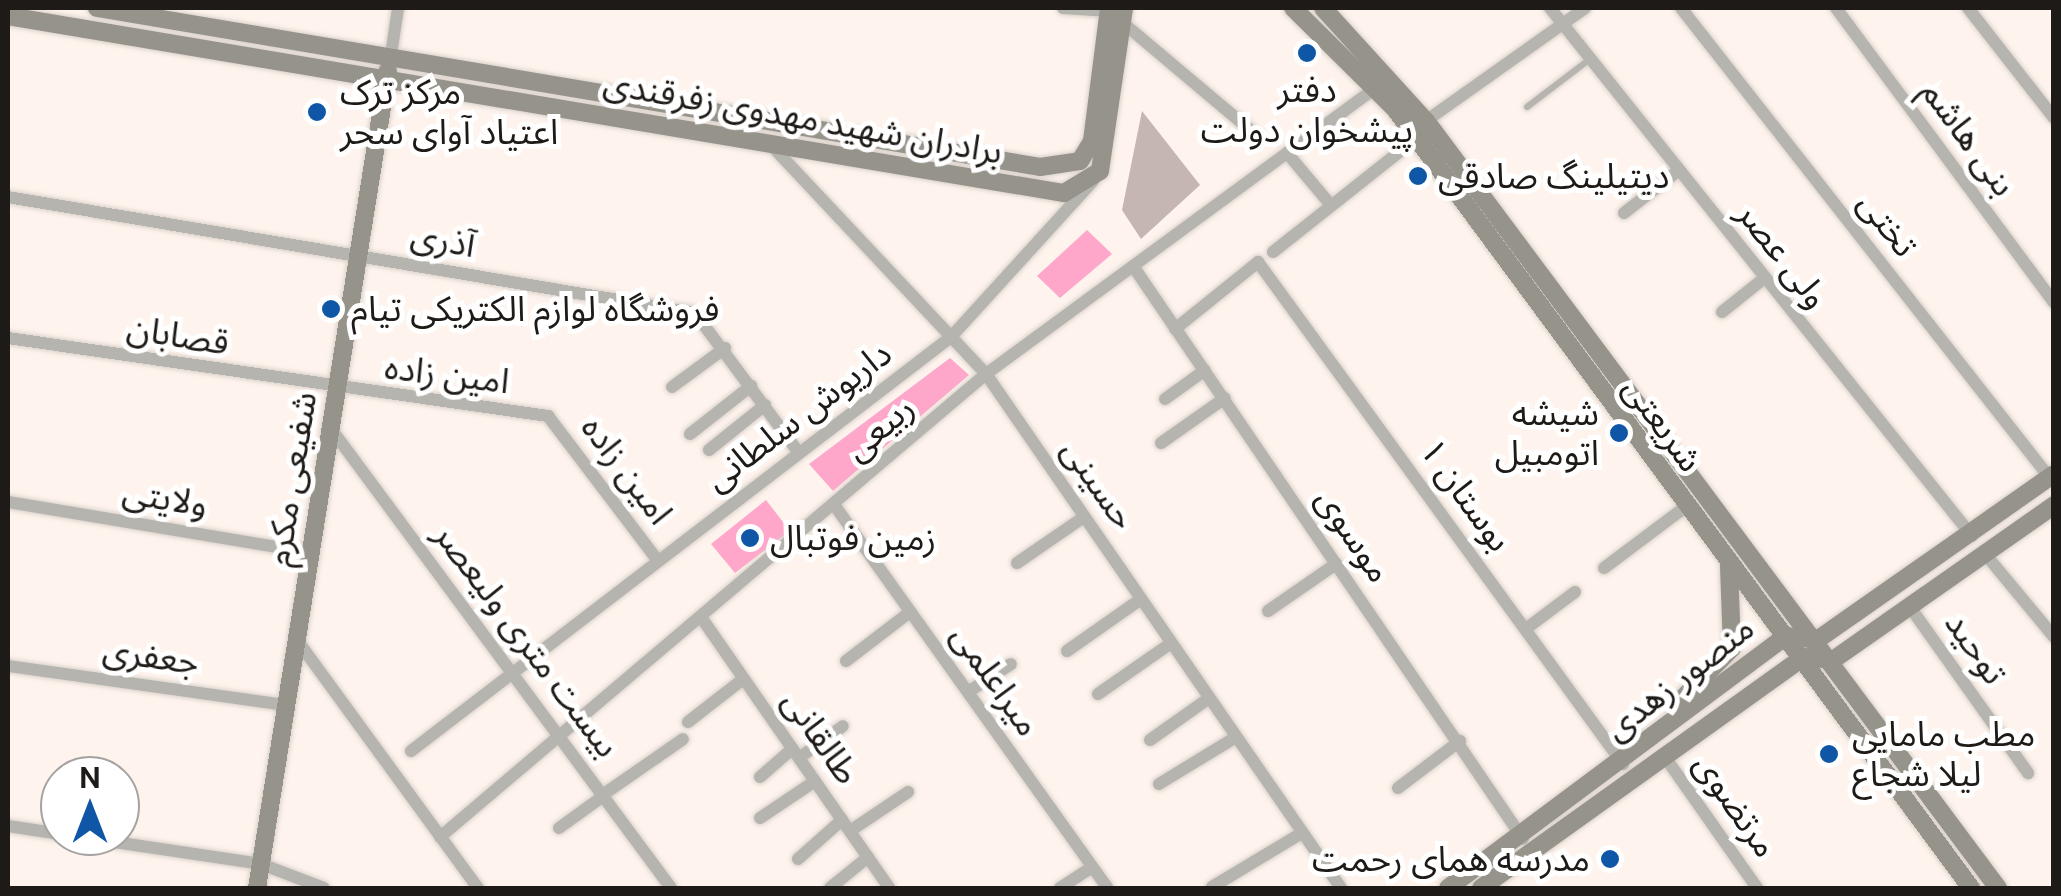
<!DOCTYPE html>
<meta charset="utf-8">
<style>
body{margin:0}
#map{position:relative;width:2061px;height:896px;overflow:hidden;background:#fef4ed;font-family:"Public Sans","Noto Sans Arabic",sans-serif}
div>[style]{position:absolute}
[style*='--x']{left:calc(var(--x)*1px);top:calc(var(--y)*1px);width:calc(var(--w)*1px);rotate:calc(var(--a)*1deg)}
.green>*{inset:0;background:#fea7ca}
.building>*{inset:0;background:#c5b5b3}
.roads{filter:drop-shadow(0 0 2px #dad1cb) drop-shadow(0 0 2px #dad1cb)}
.lane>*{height:6px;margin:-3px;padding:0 3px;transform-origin:3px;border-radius:3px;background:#b5b4ae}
.street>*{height:12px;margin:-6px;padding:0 6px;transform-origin:6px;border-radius:6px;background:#b5b4ae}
.secondary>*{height:18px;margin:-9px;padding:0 9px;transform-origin:9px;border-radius:9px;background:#96938b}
.dots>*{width:28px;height:28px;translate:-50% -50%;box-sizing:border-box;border:5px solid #fff;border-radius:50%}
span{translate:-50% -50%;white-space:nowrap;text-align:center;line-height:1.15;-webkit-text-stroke:10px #fff;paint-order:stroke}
.poi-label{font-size:35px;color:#1e1a17}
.left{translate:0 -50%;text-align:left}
.right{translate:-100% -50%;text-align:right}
.street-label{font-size:35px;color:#1e1a17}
.frame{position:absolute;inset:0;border:10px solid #1e1a17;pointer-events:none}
.north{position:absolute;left:40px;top:756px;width:100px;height:100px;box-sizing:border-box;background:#fff;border:2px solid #a5a3a2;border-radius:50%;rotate:0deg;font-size:28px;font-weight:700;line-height:40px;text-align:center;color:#1e1a17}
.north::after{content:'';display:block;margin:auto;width:35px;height:45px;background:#0f57a6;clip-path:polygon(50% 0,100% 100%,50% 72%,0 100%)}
</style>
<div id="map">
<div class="green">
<i style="clip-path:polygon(1087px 230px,1112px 254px,1060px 298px,1037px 276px)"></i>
<i style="clip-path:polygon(950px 358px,969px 375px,833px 491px,809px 464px)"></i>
<i style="clip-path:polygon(766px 500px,790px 531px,735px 573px,711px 544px)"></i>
</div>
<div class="building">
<i style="clip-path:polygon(1142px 111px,1200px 185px,1141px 239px,1122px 210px)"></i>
</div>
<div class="roads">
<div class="lane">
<i style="--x:1527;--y:107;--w:79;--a:-37.3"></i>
</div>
<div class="street">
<i style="--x:1063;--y:8;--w:46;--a:3.7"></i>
<i style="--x:1550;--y:8;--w:676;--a:51.37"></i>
<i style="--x:1681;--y:8;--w:596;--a:51.88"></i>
<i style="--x:1836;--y:8;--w:367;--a:53.5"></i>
<i style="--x:1968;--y:8;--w:140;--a:52"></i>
<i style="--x:1122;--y:22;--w:174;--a:40.1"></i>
<i style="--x:391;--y:55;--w:48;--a:-81.5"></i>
<i style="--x:1426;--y:121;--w:195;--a:-35.4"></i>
<i style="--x:770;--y:144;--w:316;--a:46.8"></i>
<i style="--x:986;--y:374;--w:625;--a:55.37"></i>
<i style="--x:1287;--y:153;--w:67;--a:49.9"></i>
<i style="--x:8;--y:197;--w:697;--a:9.58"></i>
<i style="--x:695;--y:313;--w:174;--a:53.4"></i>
<i style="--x:1624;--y:213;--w:70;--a:-38"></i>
<i style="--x:1273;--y:252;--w:161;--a:-38.4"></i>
<i style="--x:1133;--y:266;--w:693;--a:55.76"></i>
<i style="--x:1722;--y:312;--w:51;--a:-38.7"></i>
<i style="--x:1175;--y:329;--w:107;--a:-38.9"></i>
<i style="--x:1258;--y:262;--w:621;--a:53.98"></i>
<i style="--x:8;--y:338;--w:546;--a:8.22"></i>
<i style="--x:548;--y:416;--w:182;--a:52.8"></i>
<i style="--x:672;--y:387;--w:66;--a:-36.3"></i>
<i style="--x:1165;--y:399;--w:49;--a:-35.9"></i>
<i style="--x:332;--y:430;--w:570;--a:53.49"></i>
<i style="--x:690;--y:434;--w:78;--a:-38.2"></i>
<i style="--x:1161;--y:443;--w:78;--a:-35.1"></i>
<i style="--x:709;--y:450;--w:72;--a:-38.8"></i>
<i style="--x:8;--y:502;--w:308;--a:9.5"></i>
<i style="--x:835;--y:506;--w:469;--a:54.5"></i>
<i style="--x:1986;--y:555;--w:107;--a:50.3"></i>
<i style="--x:1017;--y:563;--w:81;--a:-34.5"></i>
<i style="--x:1604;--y:568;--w:100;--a:-36.9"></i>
<i style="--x:1910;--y:607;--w:204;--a:54.6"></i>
<i style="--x:1268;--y:611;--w:83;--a:-34.7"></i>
<i style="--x:703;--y:620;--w:326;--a:55.2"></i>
<i style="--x:1527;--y:628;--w:60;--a:-36.9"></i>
<i style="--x:297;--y:640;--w:307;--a:53.9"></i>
<i style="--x:1067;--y:651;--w:90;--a:-35.1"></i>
<i style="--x:846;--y:661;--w:81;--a:-37.4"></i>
<i style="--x:8;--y:666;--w:282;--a:8"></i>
<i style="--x:968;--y:692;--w:51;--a:-33.1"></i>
<i style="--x:1098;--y:694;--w:89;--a:-34.9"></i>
<i style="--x:688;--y:722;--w:70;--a:-38"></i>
<i style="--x:1150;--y:740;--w:72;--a:-35.4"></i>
<i style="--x:411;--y:751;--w:680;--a:-37.48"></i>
<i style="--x:951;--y:337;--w:211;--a:-47.7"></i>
<i style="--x:1665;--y:757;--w:160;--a:54.9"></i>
<i style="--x:799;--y:758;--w:54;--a:-36"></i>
<i style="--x:760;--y:777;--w:43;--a:-41.2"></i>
<i style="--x:1159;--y:784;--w:90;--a:-31.4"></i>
<i style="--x:1398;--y:788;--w:78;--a:-37.2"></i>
<i style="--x:604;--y:794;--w:96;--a:-34.8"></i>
<i style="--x:760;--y:818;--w:66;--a:-33.9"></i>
<i style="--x:8;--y:826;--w:53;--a:8.7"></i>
<i style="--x:559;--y:828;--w:57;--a:-35.7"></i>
<i style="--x:850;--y:831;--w:70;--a:-33.9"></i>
<i style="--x:74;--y:836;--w:189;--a:8.5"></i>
<i style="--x:261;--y:864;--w:67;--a:20.9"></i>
<i style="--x:440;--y:837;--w:716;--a:-40.3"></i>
<i style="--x:986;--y:374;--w:484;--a:-36.3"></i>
<i style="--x:798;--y:859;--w:59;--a:-41.6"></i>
<i style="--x:1212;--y:887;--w:105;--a:-31"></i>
<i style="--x:830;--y:888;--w:49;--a:-39.2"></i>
<i style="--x:1060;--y:888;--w:38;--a:-33"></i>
</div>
<div class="secondary">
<i style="--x:97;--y:8;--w:956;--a:9.57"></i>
<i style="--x:1040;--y:167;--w:40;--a:-8.5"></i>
<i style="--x:1080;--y:161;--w:23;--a:-59"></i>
<i style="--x:1092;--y:141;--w:134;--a:-82.7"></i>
<i style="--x:1293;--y:8;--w:144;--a:44.7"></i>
<i style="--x:1395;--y:109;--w:969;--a:53.52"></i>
<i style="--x:1323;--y:8;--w:153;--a:47.7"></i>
<i style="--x:1426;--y:121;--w:957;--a:53.29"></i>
<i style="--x:8;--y:16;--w:1071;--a:9.52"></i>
<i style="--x:1064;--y:193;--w:42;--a:-31.4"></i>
<i style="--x:1100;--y:171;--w:165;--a:-81.6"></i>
<i style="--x:1676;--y:705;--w:80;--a:-45.5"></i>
<i style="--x:1732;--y:648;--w:82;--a:-92.1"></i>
<i style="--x:257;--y:888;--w:828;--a:-80.9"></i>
<i style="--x:1448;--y:888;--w:422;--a:-36.7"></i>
<i style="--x:1786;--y:636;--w:31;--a:7"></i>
<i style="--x:1817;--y:640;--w:289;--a:-35"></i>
<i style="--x:1481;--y:888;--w:397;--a:-35.6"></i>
<i style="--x:1804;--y:657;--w:29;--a:6"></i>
<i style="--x:1833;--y:660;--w:270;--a:-35"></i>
</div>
</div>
<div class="dots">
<i style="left:1307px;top:53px;background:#0f57a6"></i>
<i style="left:317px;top:112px;background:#0f57a6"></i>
<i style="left:1418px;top:176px;background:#0f57a6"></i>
<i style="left:331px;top:309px;background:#0f57a6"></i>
<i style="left:1619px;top:433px;background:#0f57a6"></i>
<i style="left:750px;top:538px;background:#0f57a6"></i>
<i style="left:1829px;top:754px;background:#0f57a6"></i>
<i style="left:1610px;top:859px;background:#0f57a6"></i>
</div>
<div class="poi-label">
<span style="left:1307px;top:110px">دفتر<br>پیشخوان دولت</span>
<span class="left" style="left:340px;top:112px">مرکز ترک<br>اعتیاد آوای سحر</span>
<span class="left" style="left:1438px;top:176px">دیتیلینگ صادقی</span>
<span class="left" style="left:351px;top:309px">فروشگاه لوازم الکتریکی تیام</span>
<span class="right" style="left:1599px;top:433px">شیشه<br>اتومبیل</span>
<span class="left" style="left:770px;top:538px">زمین فوتبال</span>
<span class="left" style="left:1852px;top:754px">مطب مامایی<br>لیلا شجاع</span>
<span class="right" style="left:1590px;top:859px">مدرسه همای رحمت</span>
</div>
<div class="street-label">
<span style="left:803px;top:117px;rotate:10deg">برادران شهید مهدوی زفرقندی</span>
<span style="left:1969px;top:138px;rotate:54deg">بنی هاشم</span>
<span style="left:1888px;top:224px;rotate:52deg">تختی</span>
<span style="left:443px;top:240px;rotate:10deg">آذری</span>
<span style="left:1783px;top:255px;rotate:52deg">ولی عصر</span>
<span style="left:178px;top:335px;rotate:9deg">قصابان</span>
<span style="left:447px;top:374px;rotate:7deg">امين زاده</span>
<span style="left:798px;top:416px;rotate:-37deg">داریوش سلطانی</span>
<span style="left:1663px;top:424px;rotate:54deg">شریعتی</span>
<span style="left:879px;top:428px;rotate:-41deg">ربیعی</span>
<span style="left:627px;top:470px;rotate:53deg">امین زاده</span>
<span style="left:291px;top:479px;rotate:-81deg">شفیعی مکرم</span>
<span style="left:1099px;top:484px;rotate:55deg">حسینی</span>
<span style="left:1466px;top:495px;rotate:54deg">بوستان ۱</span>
<span style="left:165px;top:498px;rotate:9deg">ولایتی</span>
<span style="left:1354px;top:535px;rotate:56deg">موسوی</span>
<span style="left:527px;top:640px;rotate:53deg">بیست متری ولیعصر</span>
<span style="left:1976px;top:648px;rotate:55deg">توحید</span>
<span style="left:151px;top:656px;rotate:8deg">جعفری</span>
<span style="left:1679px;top:678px;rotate:-38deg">منصور زهدی</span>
<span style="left:996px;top:680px;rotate:55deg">میراعلمی</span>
<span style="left:821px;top:737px;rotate:55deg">طالقانی</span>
<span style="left:1736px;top:805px;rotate:55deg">مرتضوی</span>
</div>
<div class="frame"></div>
<div class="north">N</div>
</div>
